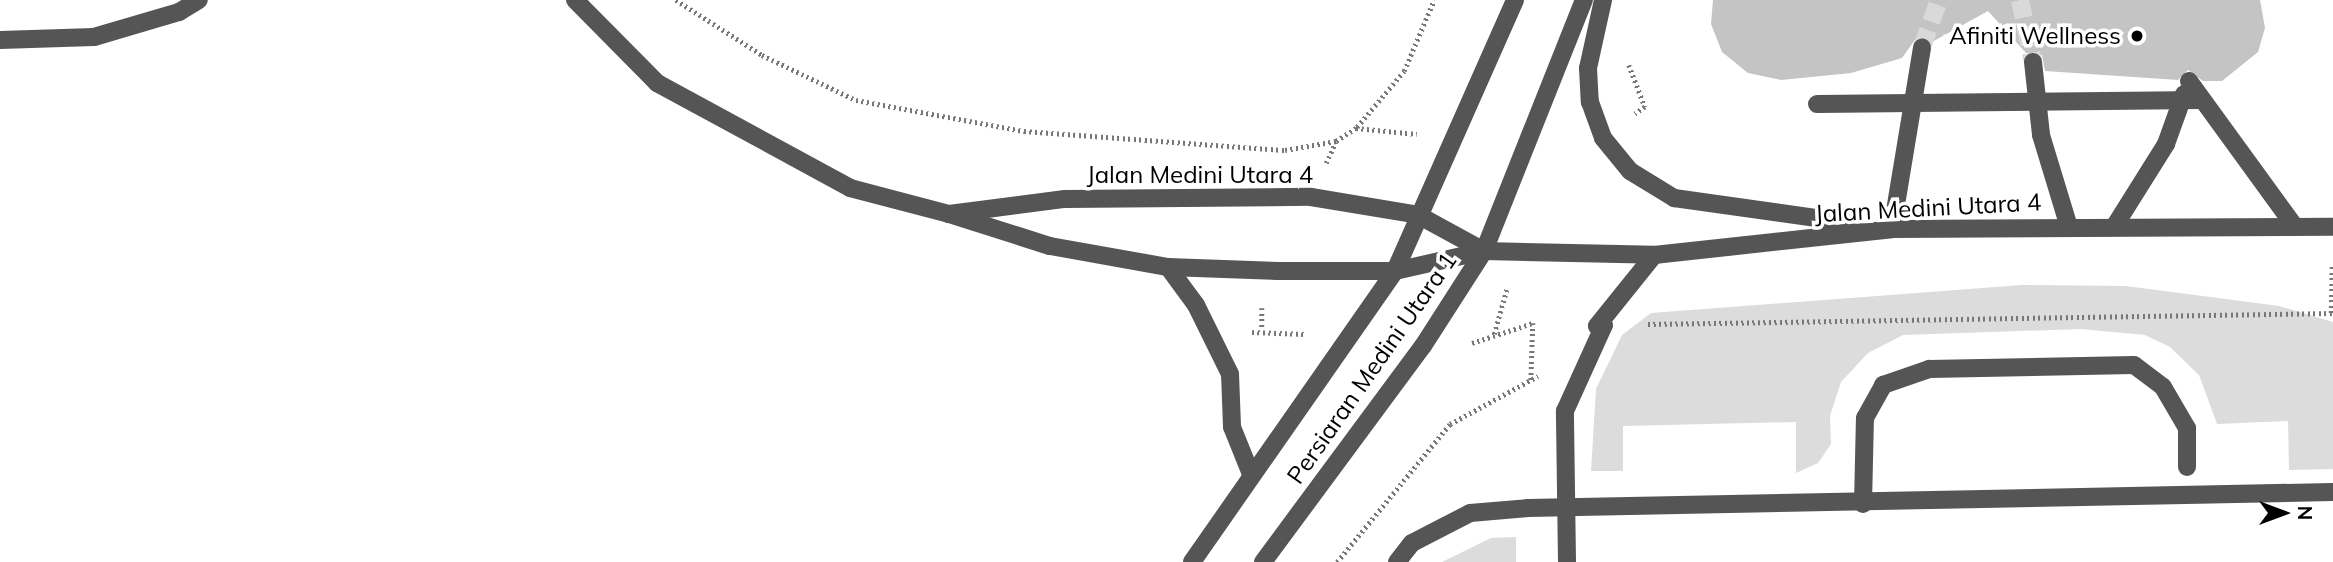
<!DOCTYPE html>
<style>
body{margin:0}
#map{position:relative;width:2333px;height:562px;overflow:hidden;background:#fff;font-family:Mulish,sans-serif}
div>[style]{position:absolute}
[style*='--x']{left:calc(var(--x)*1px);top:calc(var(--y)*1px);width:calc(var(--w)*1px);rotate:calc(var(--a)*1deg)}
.green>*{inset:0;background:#dcdcdc}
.building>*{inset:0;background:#c4c4c4}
.minor-tunnel>*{height:18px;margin-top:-9px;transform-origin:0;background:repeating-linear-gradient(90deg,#d9d9d9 0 18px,transparent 0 27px)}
.path>*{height:4.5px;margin-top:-2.25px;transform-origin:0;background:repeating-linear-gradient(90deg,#777 0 2px,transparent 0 5.5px)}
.minor>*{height:18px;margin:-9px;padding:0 9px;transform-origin:9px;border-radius:9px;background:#555}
.dots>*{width:19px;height:19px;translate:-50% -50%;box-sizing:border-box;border:4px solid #fff;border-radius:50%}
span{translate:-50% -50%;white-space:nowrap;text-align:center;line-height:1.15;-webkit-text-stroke:7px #fff;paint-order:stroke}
.poi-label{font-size:24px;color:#000}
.right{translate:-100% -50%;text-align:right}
.street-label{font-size:24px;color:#000}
.north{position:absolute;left:2249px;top:478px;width:70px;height:70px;-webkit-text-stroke:5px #fff;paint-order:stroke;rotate:90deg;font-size:19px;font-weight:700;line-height:28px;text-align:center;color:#000}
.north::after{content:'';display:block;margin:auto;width:24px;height:32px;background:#000;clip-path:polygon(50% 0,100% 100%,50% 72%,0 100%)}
</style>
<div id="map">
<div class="green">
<i style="clip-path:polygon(2022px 285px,2126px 286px,2279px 306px,2333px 322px,2333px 469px,2289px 470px,2288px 421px,2217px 424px,2199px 375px,2170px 347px,2145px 335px,2081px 329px,1903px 335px,1868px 353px,1841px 382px,1830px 416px,1831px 444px,1818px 463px,1796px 473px,1796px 422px,1623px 426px,1623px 471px,1591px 471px,1596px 389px,1622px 335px,1651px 313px)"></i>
<i style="clip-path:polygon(1516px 537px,1516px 562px,1442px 562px,1491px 538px)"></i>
</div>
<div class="building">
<i style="clip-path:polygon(1713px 0,2260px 0,2265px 28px,2258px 52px,2222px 81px,2203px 81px,2188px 70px,2178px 80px,2045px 71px,2042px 55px,2026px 53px,1988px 11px,1932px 42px,1917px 37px,1902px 58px,1851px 73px,1781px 80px,1748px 73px,1722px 52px,1711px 24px)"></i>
</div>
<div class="minor-tunnel">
<i style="--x:2020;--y:0;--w:63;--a:78.2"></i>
<i style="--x:1922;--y:47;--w:50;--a:-70.1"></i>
</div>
<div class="path">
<i style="--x:676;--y:0;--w:102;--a:32.6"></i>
<i style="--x:762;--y:55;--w:104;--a:25.6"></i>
<i style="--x:856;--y:100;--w:171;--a:10.5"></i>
<i style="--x:1024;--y:131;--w:262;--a:4.2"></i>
<i style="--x:1285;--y:150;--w:52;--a:-10"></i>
<i style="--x:1336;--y:141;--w:24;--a:-33"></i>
<i style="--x:1356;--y:128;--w:61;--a:5.6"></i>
<i style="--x:1629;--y:65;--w:45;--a:69.1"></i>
<i style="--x:1645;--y:107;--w:12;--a:145"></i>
<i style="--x:1357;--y:127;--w:73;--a:-50"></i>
<i style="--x:1404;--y:71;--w:77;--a:-67.1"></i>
<i style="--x:1326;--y:163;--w:23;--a:-65"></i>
<i style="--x:1262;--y:308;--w:20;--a:90"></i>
<i style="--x:2331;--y:313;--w:49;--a:-88.8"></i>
<i style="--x:1648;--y:324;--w:685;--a:-0.92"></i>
<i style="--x:1252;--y:332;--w:53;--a:2.2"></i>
<i style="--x:1494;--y:334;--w:48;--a:-74.2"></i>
<i style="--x:1472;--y:343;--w:64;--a:-18.2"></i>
<i style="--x:1533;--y:323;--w:60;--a:91.9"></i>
<i style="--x:1337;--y:562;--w:178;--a:-50.7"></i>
<i style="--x:1450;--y:424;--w:100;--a:-28.6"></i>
</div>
<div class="minor">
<i style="--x:575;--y:0;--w:117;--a:45.3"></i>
<i style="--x:657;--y:83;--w:220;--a:28.5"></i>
<i style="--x:850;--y:188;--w:102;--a:14.7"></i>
<i style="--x:949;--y:214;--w:117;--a:-7.4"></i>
<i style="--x:1065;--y:199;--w:246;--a:-0.5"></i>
<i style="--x:1311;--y:197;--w:109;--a:9.5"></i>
<i style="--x:1418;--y:215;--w:75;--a:28.6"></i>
<i style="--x:1603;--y:0;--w:70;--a:102.4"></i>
<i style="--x:1588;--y:68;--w:34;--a:87"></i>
<i style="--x:1590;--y:102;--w:38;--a:70"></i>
<i style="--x:1603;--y:138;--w:43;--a:50.7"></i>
<i style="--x:1630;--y:171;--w:52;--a:31.5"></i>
<i style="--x:1674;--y:198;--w:193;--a:8"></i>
<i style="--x:0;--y:40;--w:94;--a:-1.8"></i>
<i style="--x:94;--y:37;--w:89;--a:-16.4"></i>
<i style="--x:179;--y:12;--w:23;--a:-31"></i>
<i style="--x:2033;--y:62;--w:73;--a:83.7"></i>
<i style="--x:2041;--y:135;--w:96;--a:73.1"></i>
<i style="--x:2189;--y:81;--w:175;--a:54"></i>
<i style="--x:1817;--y:104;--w:385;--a:-0.6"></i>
<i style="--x:949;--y:214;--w:106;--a:17.6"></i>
<i style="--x:1050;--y:246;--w:120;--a:10.1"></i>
<i style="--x:1168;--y:267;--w:110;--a:2.1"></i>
<i style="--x:1278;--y:271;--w:117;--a:0"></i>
<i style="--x:1395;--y:271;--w:91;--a:-12.7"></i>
<i style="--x:1484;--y:251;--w:170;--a:1.3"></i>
<i style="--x:1654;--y:255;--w:239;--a:-6.2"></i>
<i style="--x:1892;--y:229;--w:441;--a:-0.3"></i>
<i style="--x:2114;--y:227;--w:98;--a:-57.9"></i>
<i style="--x:2166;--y:144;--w:53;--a:-70.2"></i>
<i style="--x:1892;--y:229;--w:184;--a:-80.6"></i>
<i style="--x:1168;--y:267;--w:47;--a:53.6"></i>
<i style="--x:1196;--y:305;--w:77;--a:63.8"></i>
<i style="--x:1230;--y:374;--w:53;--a:87.8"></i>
<i style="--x:1232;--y:427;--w:51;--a:68"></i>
<i style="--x:1863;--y:504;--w:86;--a:-88.7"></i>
<i style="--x:1865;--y:418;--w:38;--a:-61"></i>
<i style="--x:1883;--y:385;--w:49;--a:-19.2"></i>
<i style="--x:1929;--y:369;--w:205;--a:-1.1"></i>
<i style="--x:2134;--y:365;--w:36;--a:37"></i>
<i style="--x:2163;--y:387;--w:48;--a:59.7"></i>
<i style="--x:2187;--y:428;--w:39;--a:90"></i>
<i style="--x:1192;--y:562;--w:355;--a:-55.1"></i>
<i style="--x:1395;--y:271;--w:296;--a:-66.1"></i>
<i style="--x:1263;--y:562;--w:269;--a:-53.5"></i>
<i style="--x:1423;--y:346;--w:113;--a:-57.3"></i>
<i style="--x:1484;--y:251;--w:270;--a:-68.3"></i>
<i style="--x:1397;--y:562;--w:24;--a:-52"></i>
<i style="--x:1412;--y:543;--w:65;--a:-27.3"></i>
<i style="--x:1470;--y:513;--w:58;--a:-4.9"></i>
<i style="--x:1528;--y:508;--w:805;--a:-1.14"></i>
<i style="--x:1567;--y:562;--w:151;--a:-90.8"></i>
<i style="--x:1565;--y:411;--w:94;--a:-65.6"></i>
<i style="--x:1604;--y:325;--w:7;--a:172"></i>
<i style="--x:1597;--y:326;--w:91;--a:-51.2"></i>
</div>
<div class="dots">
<i style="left:2137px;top:36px;background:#000"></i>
</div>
<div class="poi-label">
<span class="right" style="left:2121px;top:36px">Afiniti Wellness</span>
</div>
<div class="street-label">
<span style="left:1200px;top:175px">Jalan Medini Utara 4</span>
<span style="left:1928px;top:208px;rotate:-3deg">Jalan Medini Utara 4</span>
<span style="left:1372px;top:368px;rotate:-55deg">Persiaran Medini Utara 1</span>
</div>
<div class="north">N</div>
</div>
